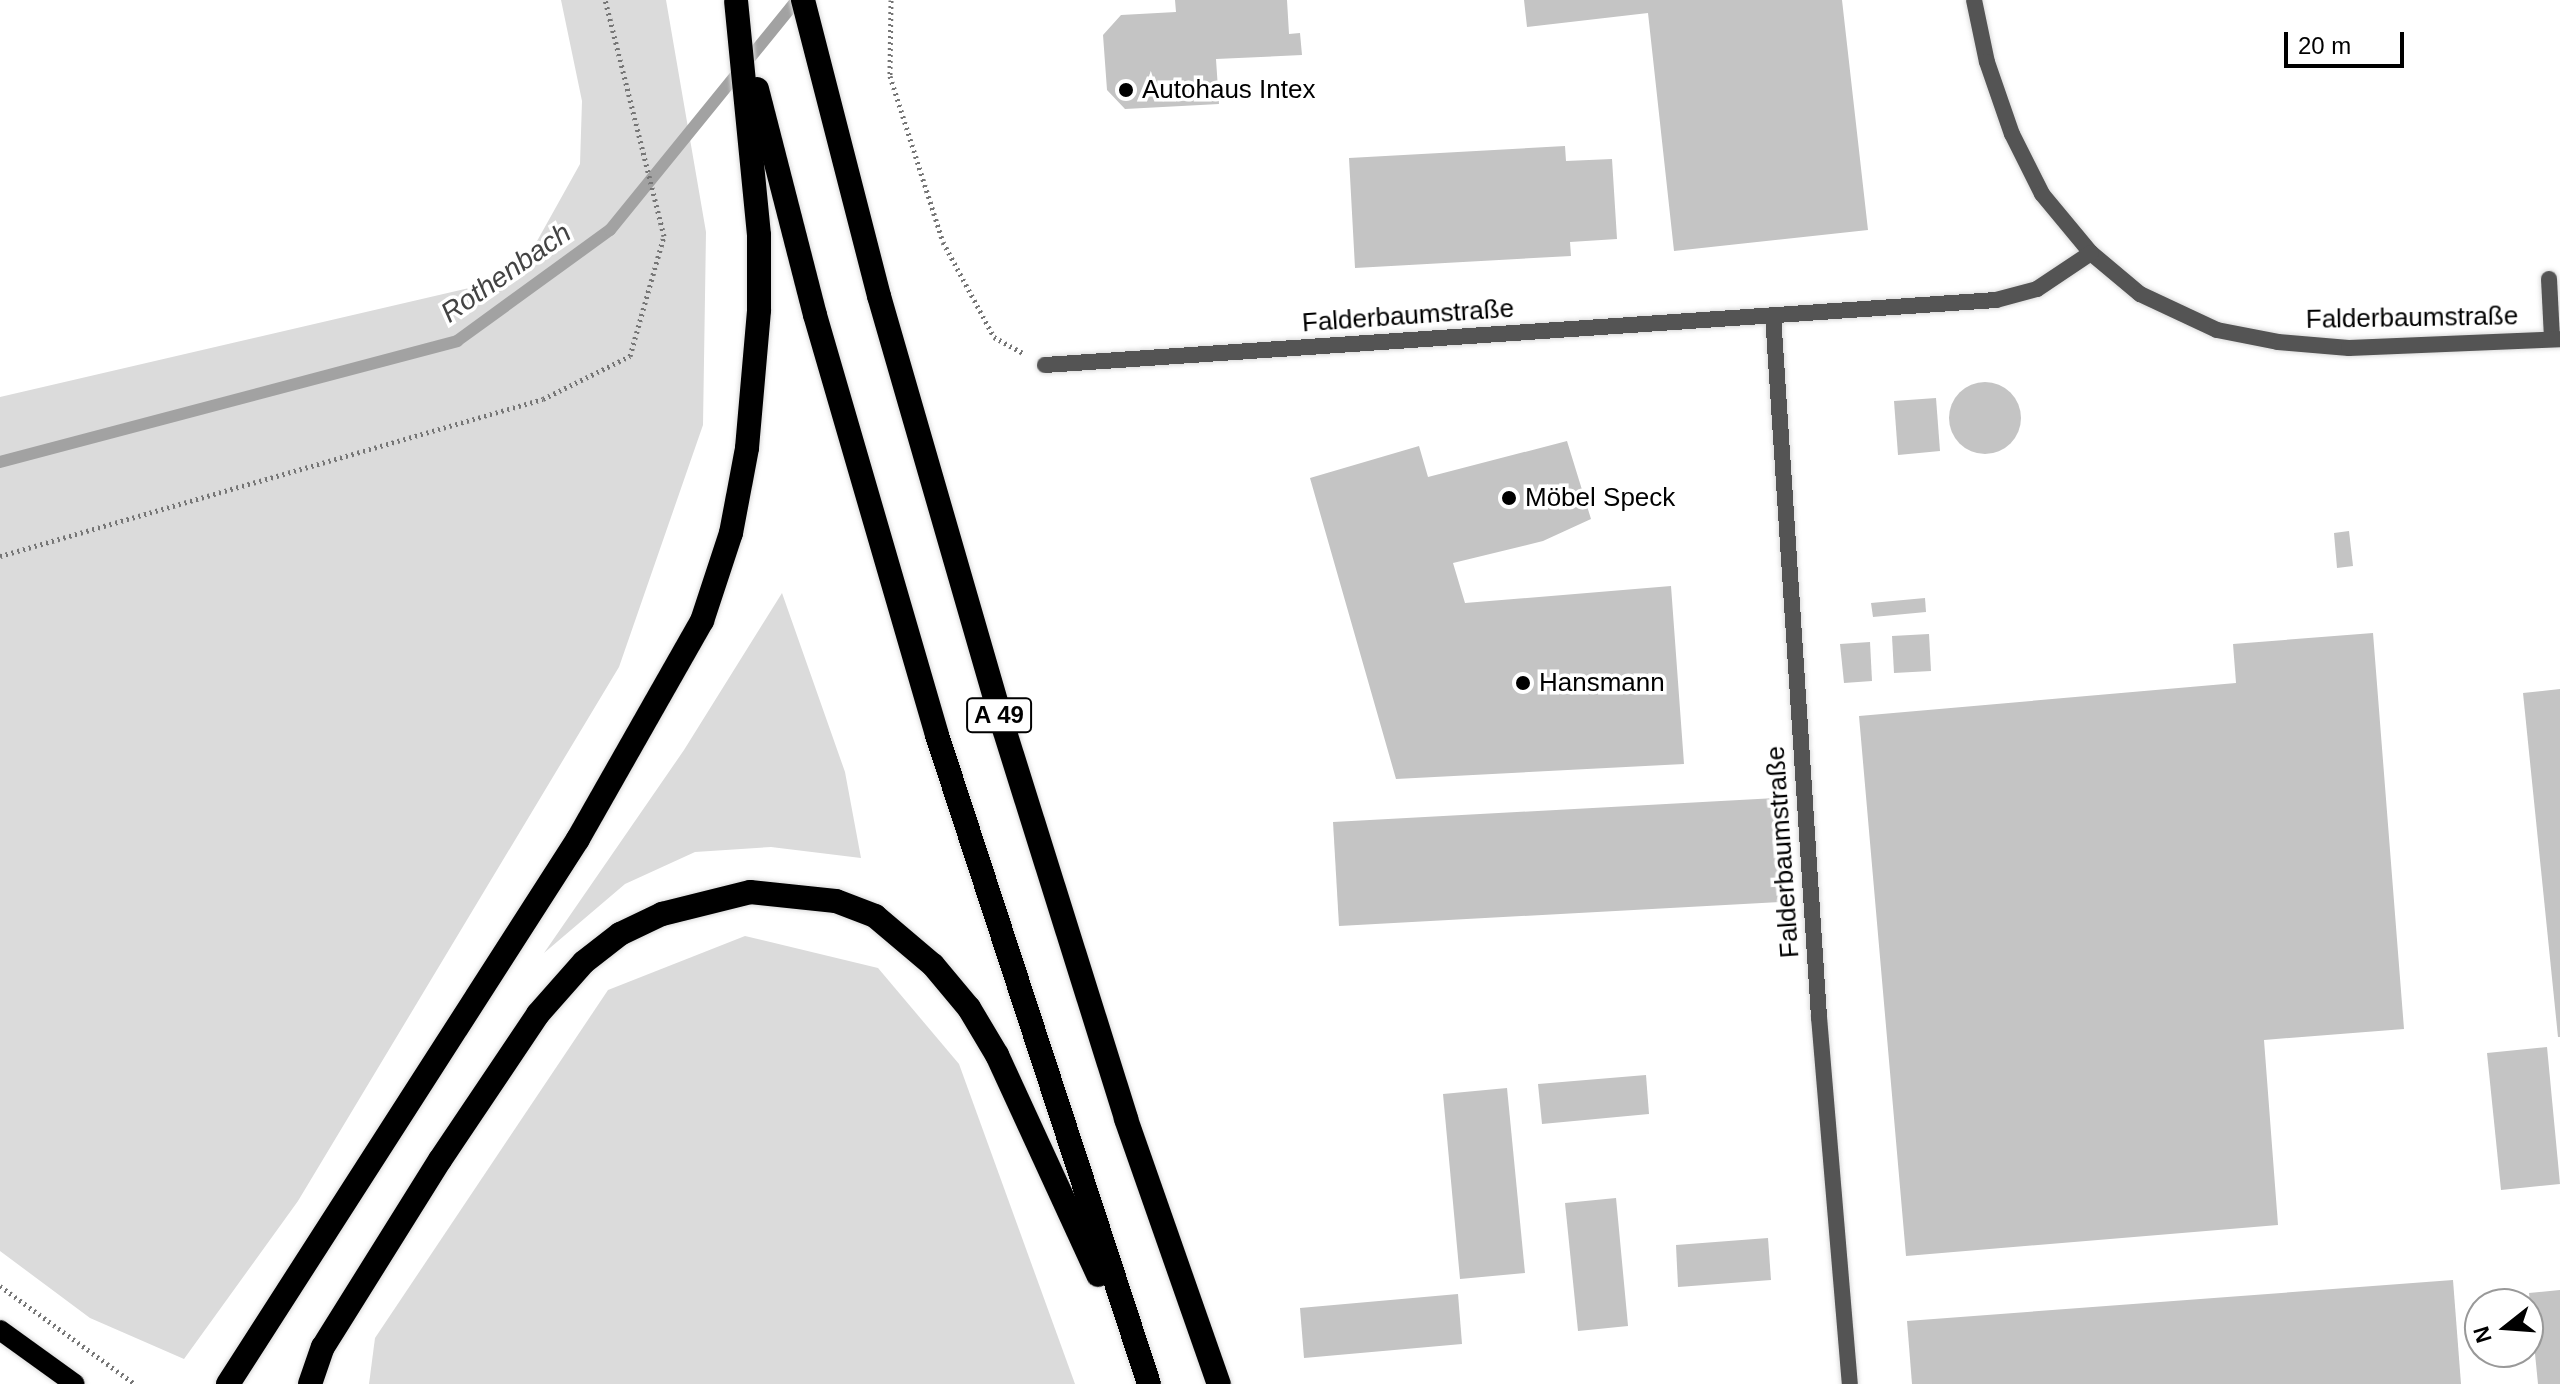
<!DOCTYPE html>
<meta charset="utf-8">
<style>
body{margin:0}
#map{position:relative;width:2560px;height:1384px;overflow:hidden;background:#fff;font-family:Arial,sans-serif}
div>[style]{position:absolute}
[style*='--x']{left:calc(var(--x)*1px);top:calc(var(--y)*1px);width:calc(var(--w)*1px);rotate:calc(var(--a)*1deg)}
.green>*{inset:0;background:#dbdbdb}
.stream>*{height:12px;margin:-6px;padding:0 6px;transform-origin:6px;border-radius:6px;background:#a2a2a2}
.building>*{inset:0;background:#c4c4c4}
.round{border-radius:50%}
.path>*{height:5px;margin-top:-2.5px;transform-origin:0;background:repeating-linear-gradient(90deg,#767676 0 2px,transparent 0 6px)}
.roads{filter:drop-shadow(0 0 2px #dbdbdb) drop-shadow(0 0 2px #dbdbdb)}
.service>*{height:16px;margin:-8px;padding:0 8px;transform-origin:8px;border-radius:8px;background:#545454}
.minor>*{height:16px;margin:-8px;padding:0 8px;transform-origin:8px;border-radius:8px;background:#545454}
.primary>*{height:20px;margin:-10px;padding:0 10px;transform-origin:10px;border-radius:10px;background:#000}
.motorway>*{height:24px;margin:-12px;padding:0 12px;transform-origin:12px;border-radius:12px;background:#000}
.dots>*{width:22px;height:22px;translate:-50% -50%;box-sizing:border-box;border:4px solid #fff;border-radius:50%}
span{translate:-50% -50%;white-space:nowrap;text-align:center;line-height:1.15;-webkit-text-stroke:7px #fff;paint-order:stroke}
.shield-label span{padding:2px 6px;background:#fff;border:2px solid;border-radius:6px;-webkit-text-stroke-width:0}
.shield-label{font-size:24px;color:#000;font-weight:700}
.poi-label{font-size:26px;color:#000}
.left{translate:0 -50%;text-align:left}
.street-label{font-size:26px;color:#000}
.water-label{font-size:28px;color:#434343;font-style:italic}
.north{position:absolute;left:2464px;top:1288px;width:80px;height:80px;box-sizing:border-box;background:#fff;border:2px solid #999;border-radius:50%;rotate:253deg;font-size:22px;font-weight:700;line-height:32px;text-align:center;color:#000}
.north::after{content:'';display:block;margin:auto;width:28px;height:36px;background:#000;clip-path:polygon(50% 0,100% 100%,50% 72%,0 100%)}
.scale{position:absolute;left:2284px;top:32px;width:120px;height:36px;box-sizing:border-box;border:4px solid #000;border-top:0;padding-left:10px;font-size:24px;line-height:28px;white-space:nowrap;color:#000;-webkit-text-stroke:6px #fff;paint-order:stroke}
</style>
<div id="map">
<div class="green">
<i style="clip-path:polygon(561px 0,666px 0,706px 232px,703px 425px,619px 667px,298px 1201px,184px 1359px,90px 1318px,0 1251px,0 397px,517px 277px,580px 164px,582px 101px)"></i>
<i style="clip-path:polygon(782px 593px,845px 772px,861px 858px,771px 847px,695px 852px,625px 884px,544px 953px,684px 750px)"></i>
<i style="clip-path:polygon(745px 936px,878px 968px,959px 1064px,1075px 1384px,369px 1384px,375px 1338px,608px 990px)"></i>
</div>
<div class="stream">
<i style="--x:0;--y:462;--w:473;--a:-14.8"></i>
<i style="--x:457;--y:341;--w:189;--a:-36"></i>
<i style="--x:610;--y:230;--w:296;--a:-50.9"></i>
</div>
<div class="building">
<i style="clip-path:polygon(1175px 0,1287px 0,1289px 34px,1300px 33px,1302px 55px,1216px 59px,1219px 104px,1125px 109px,1107px 90px,1103px 35px,1121px 15px,1176px 12px)"></i>
<i style="clip-path:polygon(1524px 0,1842px 0,1868px 230px,1674px 251px,1648px 13px,1527px 27px)"></i>
<i style="clip-path:polygon(1565px 146px,1566px 161px,1612px 159px,1617px 239px,1570px 242px,1571px 256px,1355px 268px,1349px 158px)"></i>
<i class="round" style="left:1949px;top:382px;width:72px;height:72px"></i>
<i style="clip-path:polygon(1936px 398px,1940px 451px,1898px 455px,1894px 401px)"></i>
<i style="clip-path:polygon(1567px 441px,1591px 519px,1543px 541px,1453px 563px,1465px 603px,1671px 586px,1684px 764px,1396px 779px,1310px 478px,1419px 446px,1428px 477px)"></i>
<i style="clip-path:polygon(2349px 531px,2353px 566px,2337px 568px,2334px 533px)"></i>
<i style="clip-path:polygon(1925px 598px,1926px 612px,1873px 617px,1871px 603px)"></i>
<i style="clip-path:polygon(2373px 633px,2404px 1029px,2264px 1040px,2278px 1225px,1906px 1256px,1859px 716px,2236px 683px,2233px 644px)"></i>
<i style="clip-path:polygon(1929px 634px,1931px 671px,1894px 673px,1892px 636px)"></i>
<i style="clip-path:polygon(1870px 642px,1872px 681px,1844px 683px,1840px 644px)"></i>
<i style="clip-path:polygon(2560px 689px,2560px 1037px,2558px 1037px,2523px 693px)"></i>
<i style="clip-path:polygon(1776px 798px,1782px 902px,1339px 926px,1333px 822px)"></i>
<i style="clip-path:polygon(2547px 1047px,2560px 1184px,2501px 1190px,2487px 1053px)"></i>
<i style="clip-path:polygon(1646px 1075px,1649px 1114px,1542px 1124px,1538px 1084px)"></i>
<i style="clip-path:polygon(1507px 1088px,1525px 1273px,1460px 1279px,1443px 1094px)"></i>
<i style="clip-path:polygon(1616px 1198px,1628px 1326px,1578px 1331px,1565px 1203px)"></i>
<i style="clip-path:polygon(1768px 1238px,1771px 1280px,1678px 1287px,1676px 1245px)"></i>
<i style="clip-path:polygon(2453px 1280px,2461px 1384px,1912px 1384px,1907px 1321px)"></i>
<i style="clip-path:polygon(2560px 1290px,2560px 1384px,2538px 1384px,2529px 1293px)"></i>
<i style="clip-path:polygon(1458px 1294px,1462px 1344px,1304px 1358px,1300px 1308px)"></i>
</div>
<div class="path">
<i style="--x:891;--y:0;--w:76;--a:90.8"></i>
<i style="--x:890;--y:76;--w:174;--a:72.3"></i>
<i style="--x:943;--y:242;--w:108;--a:61.8"></i>
<i style="--x:994;--y:337;--w:33;--a:29"></i>
<i style="--x:0;--y:556;--w:565;--a:-16.13"></i>
<i style="--x:543;--y:399;--w:97;--a:-26.3"></i>
<i style="--x:630;--y:356;--w:125;--a:-74.2"></i>
<i style="--x:664;--y:236;--w:243;--a:-104"></i>
<i style="--x:0;--y:1286;--w:167;--a:36"></i>
</div>
<div class="roads">
<div class="service">
<i style="--x:2549;--y:279;--w:60;--a:87.1"></i>
</div>
<div class="minor">
<i style="--x:1974;--y:0;--w:63;--a:78.2"></i>
<i style="--x:1987;--y:62;--w:76;--a:70.9"></i>
<i style="--x:2012;--y:134;--w:67;--a:63.4"></i>
<i style="--x:2042;--y:194;--w:77;--a:50.3"></i>
<i style="--x:2091;--y:253;--w:64;--a:39.9"></i>
<i style="--x:2140;--y:294;--w:85;--a:25.1"></i>
<i style="--x:2217;--y:330;--w:62;--a:11.1"></i>
<i style="--x:2278;--y:342;--w:71;--a:4.8"></i>
<i style="--x:2349;--y:348;--w:211;--a:-2.4"></i>
<i style="--x:1773;--y:315;--w:704;--a:86.25"></i>
<i style="--x:1819;--y:1017;--w:368;--a:85.2"></i>
<i style="--x:1045;--y:365;--w:953;--a:-3.91"></i>
<i style="--x:1996;--y:300;--w:42;--a:-15"></i>
<i style="--x:2037;--y:289;--w:65;--a:-33.7"></i>
</div>
<div class="primary">
<i style="--x:0;--y:1330;--w:92;--a:35.8"></i>
</div>
<div class="motorway">
<i style="--x:803;--y:0;--w:306;--a:75.6"></i>
<i style="--x:879;--y:296;--w:437;--a:73.9"></i>
<i style="--x:1000;--y:716;--w:422;--a:72.6"></i>
<i style="--x:1126;--y:1119;--w:281;--a:70.7"></i>
<i style="--x:757;--y:89;--w:233;--a:75.6"></i>
<i style="--x:815;--y:315;--w:437;--a:73.8"></i>
<i style="--x:937;--y:735;--w:683;--a:71.91"></i>
<i style="--x:228;--y:1384;--w:648;--a:-57.29"></i>
<i style="--x:578;--y:839;--w:251;--a:-60.4"></i>
<i style="--x:702;--y:621;--w:93;--a:-71.8"></i>
<i style="--x:731;--y:533;--w:86;--a:-79.3"></i>
<i style="--x:747;--y:448;--w:139;--a:-85"></i>
<i style="--x:759;--y:310;--w:75;--a:-90"></i>
<i style="--x:759;--y:235;--w:234;--a:-95.6"></i>
<i style="--x:310;--y:1384;--w:39;--a:-71"></i>
<i style="--x:323;--y:1347;--w:221;--a:-58"></i>
<i style="--x:440;--y:1160;--w:176;--a:-56.1"></i>
<i style="--x:538;--y:1014;--w:69;--a:-48.5"></i>
<i style="--x:584;--y:962;--w:46;--a:-37.9"></i>
<i style="--x:620;--y:934;--w:47;--a:-25.5"></i>
<i style="--x:662;--y:914;--w:91;--a:-14"></i>
<i style="--x:750;--y:892;--w:86;--a:6"></i>
<i style="--x:836;--y:901;--w:42;--a:21"></i>
<i style="--x:875;--y:916;--w:76;--a:40.2"></i>
<i style="--x:933;--y:965;--w:56;--a:50.1"></i>
<i style="--x:969;--y:1008;--w:55;--a:59.2"></i>
<i style="--x:997;--y:1055;--w:242;--a:65.3"></i>
</div>
</div>
<div class="dots">
<i style="left:1126px;top:90px;background:#000"></i>
<i style="left:1509px;top:498px;background:#000"></i>
<i style="left:1523px;top:683px;background:#000"></i>
</div>
<div class="shield-label">
<span style="left:999px;top:715px">A 49</span>
</div>
<div class="poi-label">
<span class="left" style="left:1142px;top:90px">Autohaus Intex</span>
<span class="left" style="left:1525px;top:498px">Möbel Speck</span>
<span class="left" style="left:1539px;top:683px">Hansmann</span>
</div>
<div class="street-label">
<span style="left:1408px;top:316px;rotate:-4deg">Falderbaumstraße</span>
<span style="left:2412px;top:318px;rotate:-1deg">Falderbaumstraße</span>
<span style="left:1783px;top:852px;rotate:-94deg">Falderbaumstraße</span>
</div>
<div class="water-label">
<span style="left:506px;top:273px;rotate:-35deg">Rothenbach</span>
</div>
<div class="north">N</div>
<div class="scale">20 m</div>
</div>
